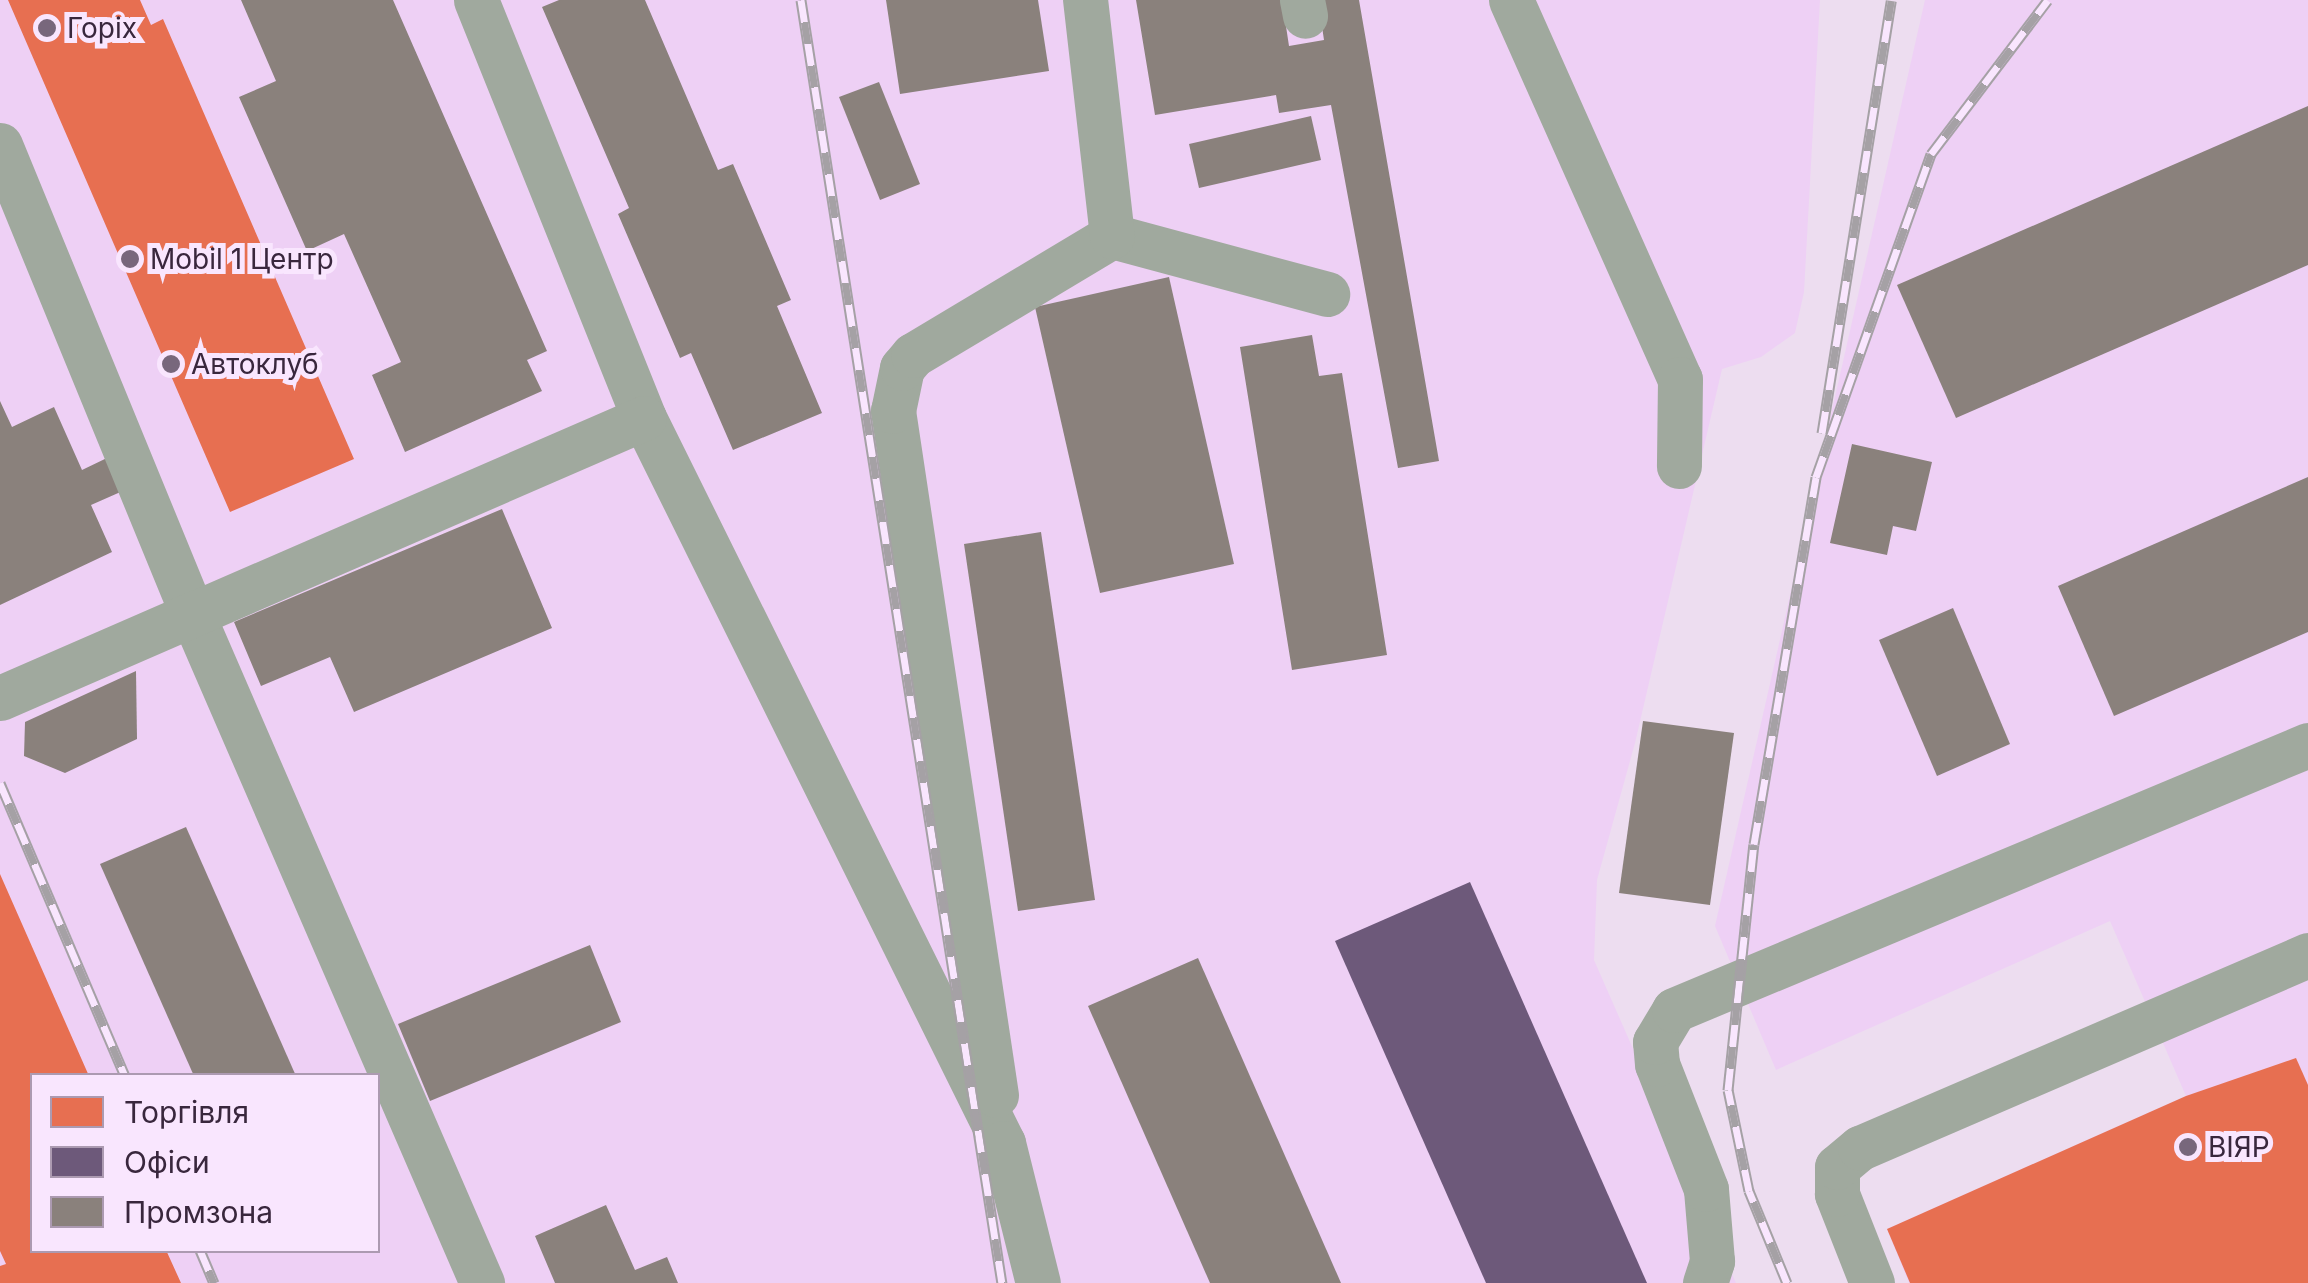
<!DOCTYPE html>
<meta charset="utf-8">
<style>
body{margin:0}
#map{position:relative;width:2308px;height:1283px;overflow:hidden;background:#edddf0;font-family:Inter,sans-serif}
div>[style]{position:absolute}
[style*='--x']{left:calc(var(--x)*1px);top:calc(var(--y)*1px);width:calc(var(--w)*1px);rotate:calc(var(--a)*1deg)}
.built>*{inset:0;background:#eed0f5}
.shops>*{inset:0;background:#e76f51}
.offices>*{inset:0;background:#6d597a}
.industry>*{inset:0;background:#8a817c}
.minor>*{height:45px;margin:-22.5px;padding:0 22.5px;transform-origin:22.5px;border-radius:22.5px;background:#a0a99e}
.rail>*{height:11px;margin-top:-5.5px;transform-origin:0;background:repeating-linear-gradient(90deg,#f9e6fe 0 22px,#a5a1a5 0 44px);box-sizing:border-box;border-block:2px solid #a5a1a5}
.dots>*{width:28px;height:28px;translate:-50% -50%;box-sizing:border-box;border:5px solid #f9e6fe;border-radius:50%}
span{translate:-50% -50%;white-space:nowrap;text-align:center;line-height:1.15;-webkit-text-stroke:10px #f9e6fe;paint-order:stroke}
.poi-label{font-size:28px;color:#39273d}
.left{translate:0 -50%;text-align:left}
.legend{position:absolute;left:30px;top:1073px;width:350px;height:180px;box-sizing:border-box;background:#f9e6fe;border:2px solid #ac9ab1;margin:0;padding:12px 18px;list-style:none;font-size:30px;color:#39273d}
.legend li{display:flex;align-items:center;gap:20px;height:50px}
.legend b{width:50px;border:2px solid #ac9ab1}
</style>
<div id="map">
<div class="built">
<i style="clip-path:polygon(evenodd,0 0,1820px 0,1804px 292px,1795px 333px,1761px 357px,1722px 369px,1635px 743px,1597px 880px,1594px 960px,1736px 1283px,0 1283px,0 0,32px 1076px,378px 1076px,378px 1250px,32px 1250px,32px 1076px)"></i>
<i style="clip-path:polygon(1925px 0,2308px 0,2308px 1283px,1909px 1283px,1887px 1229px,2186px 1096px,2110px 921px,1776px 1070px,1715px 926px)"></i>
</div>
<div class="shops">
<i style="clip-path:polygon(8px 0,140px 0,151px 25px,163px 19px,354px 459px,230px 512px)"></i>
<i style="clip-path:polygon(0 874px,89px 1076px,32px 1076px,32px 1250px,166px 1250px,181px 1283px,0 1283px,0 1266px,6px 1264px,0 1251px)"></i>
<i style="clip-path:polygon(2296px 1058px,2308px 1085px,2308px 1283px,1910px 1283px,1887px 1229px,2186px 1096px)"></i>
</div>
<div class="offices">
<i style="clip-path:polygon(1470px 882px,1647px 1283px,1486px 1283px,1335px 941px)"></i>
</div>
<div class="industry">
<i style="clip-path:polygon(241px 0,393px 0,547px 351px,527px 360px,542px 391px,405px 452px,372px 375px,401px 362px,344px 234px,307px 251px,239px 97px,276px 81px)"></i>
<i style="clip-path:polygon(559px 0,645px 0,718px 170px,733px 164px,791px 300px,777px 306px,822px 413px,733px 450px,691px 353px,680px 358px,618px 214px,629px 208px,542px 7px)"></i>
<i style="clip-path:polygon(886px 0,1038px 0,1049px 71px,900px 94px)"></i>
<i style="clip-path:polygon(1136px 0,1282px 0,1289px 46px,1324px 40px,1318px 0,1359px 0,1439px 461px,1398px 468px,1331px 105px,1279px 113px,1276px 95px,1155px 115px)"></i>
<i style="clip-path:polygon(879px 82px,920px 184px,880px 200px,839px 97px)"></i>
<i style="clip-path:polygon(2308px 106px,2308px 265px,1956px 418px,1897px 285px)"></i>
<i style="clip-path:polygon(1311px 116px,1321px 160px,1199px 188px,1189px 144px)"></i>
<i style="clip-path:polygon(1169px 277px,1234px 564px,1100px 593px,1035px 307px)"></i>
<i style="clip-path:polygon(1312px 335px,1319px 376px,1342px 373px,1387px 655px,1292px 670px,1240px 347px)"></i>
<i style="clip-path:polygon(0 401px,12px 427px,54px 407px,82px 470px,109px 457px,125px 490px,91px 505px,112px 552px,0 605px)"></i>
<i style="clip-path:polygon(1852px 444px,1932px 462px,1916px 531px,1893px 526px,1887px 555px,1830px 543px)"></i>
<i style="clip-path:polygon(2308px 477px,2308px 632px,2114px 716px,2058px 586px)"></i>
<i style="clip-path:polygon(502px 509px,552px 628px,354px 712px,330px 657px,261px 686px,234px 622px)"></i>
<i style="clip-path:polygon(1041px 532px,1095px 900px,1018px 911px,964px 544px)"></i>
<i style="clip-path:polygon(1953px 608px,2010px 744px,1937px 776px,1879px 640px)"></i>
<i style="clip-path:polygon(136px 671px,137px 739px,65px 773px,24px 756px,25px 722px)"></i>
<i style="clip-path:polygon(1643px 721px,1734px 733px,1710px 905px,1619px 893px)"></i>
<i style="clip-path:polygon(186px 827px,296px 1076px,194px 1076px,100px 864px)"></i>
<i style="clip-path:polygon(590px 945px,621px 1022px,430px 1101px,398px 1024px)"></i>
<i style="clip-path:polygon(1198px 958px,1341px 1283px,1210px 1283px,1088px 1006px)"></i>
<i style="clip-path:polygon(606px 1205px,635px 1270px,667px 1257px,678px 1283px,555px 1283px,535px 1236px)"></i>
</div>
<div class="minor">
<i style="--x:476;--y:0;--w:450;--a:68.1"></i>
<i style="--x:644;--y:418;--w:809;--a:63.66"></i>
<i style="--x:1003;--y:1143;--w:144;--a:76"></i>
<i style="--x:1302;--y:0;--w:16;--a:79"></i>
<i style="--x:1511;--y:0;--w:415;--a:66"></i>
<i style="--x:1680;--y:379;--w:87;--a:90.7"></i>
<i style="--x:0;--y:145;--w:511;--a:67.7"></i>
<i style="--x:194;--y:618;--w:725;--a:66.58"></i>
<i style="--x:1112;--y:236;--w:223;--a:15.1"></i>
<i style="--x:0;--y:698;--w:702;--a:-23.5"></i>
<i style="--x:996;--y:1095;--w:692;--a:-98.56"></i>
<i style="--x:893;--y:411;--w:44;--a:-78.2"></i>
<i style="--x:902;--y:368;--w:17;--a:-50"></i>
<i style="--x:913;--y:355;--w:232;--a:-30.9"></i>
<i style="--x:1112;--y:236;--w:238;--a:-96.5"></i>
<i style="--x:1705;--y:1283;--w:23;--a:-72"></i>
<i style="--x:1712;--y:1261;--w:72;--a:-94.8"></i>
<i style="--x:1706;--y:1189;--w:134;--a:-111.4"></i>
<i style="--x:1657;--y:1064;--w:22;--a:-95"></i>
<i style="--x:1655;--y:1042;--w:37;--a:-59"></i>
<i style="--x:1674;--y:1010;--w:687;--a:-22.68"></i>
<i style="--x:1872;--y:1283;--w:96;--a:-111.5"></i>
<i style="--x:1837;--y:1194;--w:27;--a:-90"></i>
<i style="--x:1837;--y:1167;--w:30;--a:-40"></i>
<i style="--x:1860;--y:1148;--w:488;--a:-23.3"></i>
</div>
<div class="rail">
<i style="--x:801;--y:0;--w:1299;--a:81.1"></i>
<i style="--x:1822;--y:433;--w:438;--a:-80.9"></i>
<i style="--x:0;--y:783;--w:319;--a:66.9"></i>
<i style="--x:200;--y:1250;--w:36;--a:67"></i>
<i style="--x:1787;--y:1283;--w:100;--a:-112.4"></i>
<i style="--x:1749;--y:1191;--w:103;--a:-101.7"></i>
<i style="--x:1728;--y:1090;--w:247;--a:-84"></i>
<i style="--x:1754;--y:844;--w:372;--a:-80.4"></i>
<i style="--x:1816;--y:477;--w:343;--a:-70.4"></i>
<i style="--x:1931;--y:154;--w:193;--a:-52.8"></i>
</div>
<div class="dots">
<i style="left:47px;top:28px;background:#78677c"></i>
<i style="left:130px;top:259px;background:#78677c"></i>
<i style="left:171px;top:364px;background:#78677c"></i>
<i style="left:2188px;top:1147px;background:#78677c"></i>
</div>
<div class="poi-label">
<span class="left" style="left:67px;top:28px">Горіх</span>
<span class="left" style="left:150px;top:259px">Mobil 1 Центр</span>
<span class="left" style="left:191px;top:364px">Автоклуб</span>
<span class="left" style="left:2208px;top:1147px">ВІЯР</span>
</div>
<ul class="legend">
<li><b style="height:28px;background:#e76f51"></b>Торгівля</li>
<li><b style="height:28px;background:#6d597a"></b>Офіси</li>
<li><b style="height:28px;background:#8a817c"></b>Промзона</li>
</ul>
</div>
